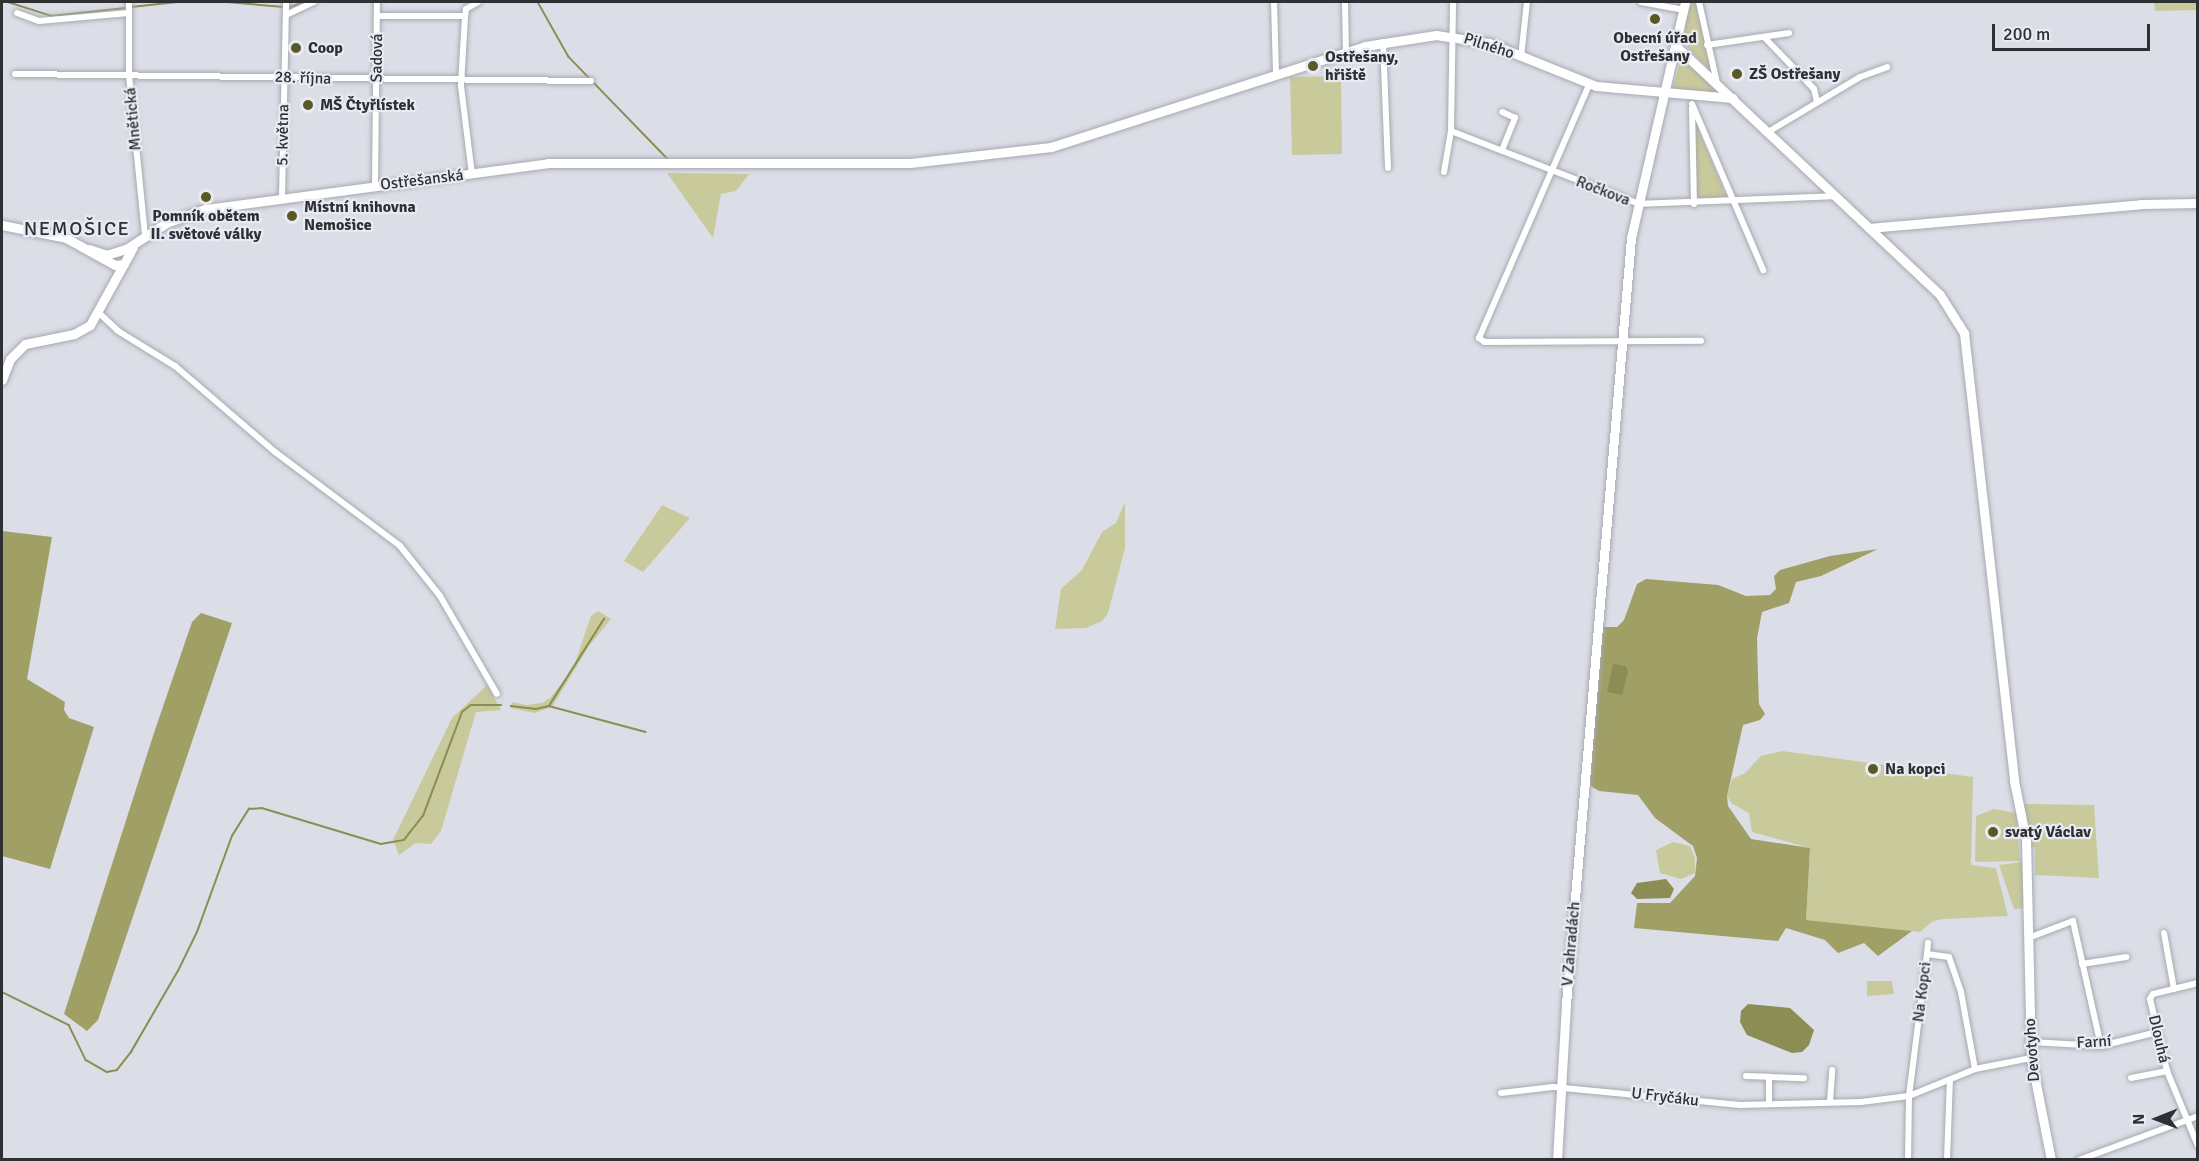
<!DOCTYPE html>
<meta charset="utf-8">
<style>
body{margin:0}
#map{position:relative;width:2199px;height:1161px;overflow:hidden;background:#dbdee6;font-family:Signika,sans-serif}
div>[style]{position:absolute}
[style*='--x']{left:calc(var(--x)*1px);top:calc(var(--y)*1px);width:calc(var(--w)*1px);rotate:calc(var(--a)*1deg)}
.green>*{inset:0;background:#c9ca9b}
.forest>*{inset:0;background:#9f9f66}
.water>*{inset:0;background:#8c8d54}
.stream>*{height:1.5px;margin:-0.75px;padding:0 0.75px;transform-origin:0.75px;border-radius:0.75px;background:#8c8d54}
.roads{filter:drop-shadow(0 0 2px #a7a9b1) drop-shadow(0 0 2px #a7a9b1)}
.street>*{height:6px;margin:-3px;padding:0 3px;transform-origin:3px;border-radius:3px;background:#fff}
.secondary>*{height:9px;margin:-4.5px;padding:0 4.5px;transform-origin:4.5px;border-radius:4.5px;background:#fff}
.dots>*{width:16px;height:16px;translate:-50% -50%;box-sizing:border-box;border:3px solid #e8ebf3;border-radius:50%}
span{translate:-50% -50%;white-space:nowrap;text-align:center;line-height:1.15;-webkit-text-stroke:4.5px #e8ebf3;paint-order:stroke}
.poi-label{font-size:16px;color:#2f3033;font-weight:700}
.left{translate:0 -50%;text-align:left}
.street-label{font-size:16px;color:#2f3033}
.quarter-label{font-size:20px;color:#2f3033;letter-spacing:1.5px}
.frame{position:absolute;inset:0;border:3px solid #2f3033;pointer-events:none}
.north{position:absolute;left:2127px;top:1089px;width:60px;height:60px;-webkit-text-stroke:4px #e8ebf3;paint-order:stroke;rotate:269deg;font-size:16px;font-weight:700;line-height:24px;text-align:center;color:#2f3033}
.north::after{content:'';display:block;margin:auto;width:21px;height:27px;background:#2f3033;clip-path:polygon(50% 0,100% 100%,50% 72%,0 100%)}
.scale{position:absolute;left:1992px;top:24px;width:158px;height:27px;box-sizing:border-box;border:3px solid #2f3033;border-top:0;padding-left:8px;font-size:18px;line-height:21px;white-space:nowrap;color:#2f3033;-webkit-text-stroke:4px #e8ebf3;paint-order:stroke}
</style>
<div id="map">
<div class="green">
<i style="clip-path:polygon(1689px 2px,1698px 2px,1711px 72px,1683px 42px)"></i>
<i style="clip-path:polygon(2154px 2px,2197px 2px,2197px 10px,2155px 11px)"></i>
<i style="clip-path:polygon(1681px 57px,1716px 89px,1712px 93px,1673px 89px)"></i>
<i style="clip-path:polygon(1341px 76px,1342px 154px,1292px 155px,1290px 77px)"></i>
<i style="clip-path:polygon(1695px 117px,1699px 132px,1727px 198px,1696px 199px)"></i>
<i style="clip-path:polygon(667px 173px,749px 174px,736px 191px,721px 194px,713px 238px)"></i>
<i style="clip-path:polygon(1125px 502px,1125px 548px,1108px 613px,1102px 621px,1086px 628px,1055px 629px,1061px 589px,1082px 570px,1102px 532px,1116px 523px)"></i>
<i style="clip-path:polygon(662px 505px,690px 518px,643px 572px,624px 561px)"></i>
<i style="clip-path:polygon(598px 611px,611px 619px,589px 646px,552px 707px,534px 713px,511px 708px,512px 702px,526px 705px,542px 703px,551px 697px,573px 669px,591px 616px)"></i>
<i style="clip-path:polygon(487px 685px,501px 710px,476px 712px,441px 831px,431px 844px,416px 843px,399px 855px,393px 840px,452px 718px)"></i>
<i style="clip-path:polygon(1782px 751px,1973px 777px,1971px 865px,1996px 868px,2008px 916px,1944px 919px,1933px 921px,1920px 932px,1806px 920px,1810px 848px,1752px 832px,1749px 813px,1731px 803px,1727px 796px,1732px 779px,1745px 773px,1761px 756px)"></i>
<i style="clip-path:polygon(2024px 804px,2094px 805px,2099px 878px,2035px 875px,2035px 847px,2031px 847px)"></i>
<i style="clip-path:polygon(1994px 809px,2016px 813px,2020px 861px,1975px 862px,1976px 816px)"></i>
<i style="clip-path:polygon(1673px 842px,1690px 846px,1695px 858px,1695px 873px,1681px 879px,1660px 873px,1656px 850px)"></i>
<i style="clip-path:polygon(2023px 862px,2025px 908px,2014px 909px,1999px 865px)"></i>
<i style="clip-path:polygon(1867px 981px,1892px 981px,1894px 994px,1867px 996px)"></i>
</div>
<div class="forest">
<i style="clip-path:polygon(2px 531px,52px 537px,27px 679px,65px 702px,64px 710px,69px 718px,94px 727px,50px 869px,2px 856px)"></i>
<i style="clip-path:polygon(1878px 549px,1821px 576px,1796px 582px,1789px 603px,1762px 612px,1757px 638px,1758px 678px,1759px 704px,1765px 714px,1760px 720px,1743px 725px,1727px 796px,1728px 806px,1751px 839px,1810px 848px,1806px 920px,1912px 931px,1878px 956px,1864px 943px,1838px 953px,1825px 940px,1786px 928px,1778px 941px,1634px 928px,1637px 903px,1670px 903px,1695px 876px,1697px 858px,1693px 846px,1655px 818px,1638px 795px,1599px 791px,1589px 785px,1603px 627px,1617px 627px,1624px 620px,1637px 584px,1646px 579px,1718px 585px,1746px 596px,1770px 595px,1776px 589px,1774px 576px,1780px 570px,1830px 556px)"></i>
<i style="clip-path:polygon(201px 613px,232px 623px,98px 1020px,87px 1031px,64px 1014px,154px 733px,192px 622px)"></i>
</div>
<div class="water">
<i style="clip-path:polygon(1613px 664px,1626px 666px,1628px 672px,1622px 695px,1607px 692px)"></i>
<i style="clip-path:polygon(1666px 879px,1674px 889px,1670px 898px,1637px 899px,1631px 893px,1637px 883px)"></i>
<i style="clip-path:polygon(1748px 1004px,1790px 1008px,1814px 1030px,1809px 1045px,1802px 1052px,1792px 1053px,1747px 1035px,1740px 1022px,1741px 1011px)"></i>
</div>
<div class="stream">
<i style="--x:8;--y:2;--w:46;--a:17.7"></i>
<i style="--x:52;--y:16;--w:74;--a:-6.2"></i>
<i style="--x:227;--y:2;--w:57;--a:5"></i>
<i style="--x:538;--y:2;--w:63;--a:60.6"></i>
<i style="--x:569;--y:57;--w:142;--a:45.9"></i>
<i style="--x:131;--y:7;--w:47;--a:-6.1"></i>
<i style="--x:288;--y:8;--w:17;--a:-21"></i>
<i style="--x:511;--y:706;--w:25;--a:7"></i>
<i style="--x:536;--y:709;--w:13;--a:-13"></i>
<i style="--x:549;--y:706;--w:100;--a:15"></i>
<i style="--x:549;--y:706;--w:103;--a:-57.7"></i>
<i style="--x:2;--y:992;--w:75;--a:26.2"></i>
<i style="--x:69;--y:1025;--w:39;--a:64"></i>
<i style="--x:86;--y:1060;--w:24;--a:30"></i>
<i style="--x:107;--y:1072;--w:10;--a:-11"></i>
<i style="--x:117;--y:1070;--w:23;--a:-52"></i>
<i style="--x:131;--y:1052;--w:94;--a:-59.9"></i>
<i style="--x:178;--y:971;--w:43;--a:-64"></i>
<i style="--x:197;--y:932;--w:102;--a:-70"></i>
<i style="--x:232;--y:836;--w:32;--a:-58"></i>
<i style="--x:249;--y:809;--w:13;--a:-4"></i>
<i style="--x:262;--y:808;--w:124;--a:16.8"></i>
<i style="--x:381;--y:844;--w:23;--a:-10"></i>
<i style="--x:404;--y:840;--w:31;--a:-52"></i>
<i style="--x:423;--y:816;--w:111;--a:-69.4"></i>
<i style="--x:462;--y:712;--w:11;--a:-38"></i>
<i style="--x:471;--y:705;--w:30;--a:0"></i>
</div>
<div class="roads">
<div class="street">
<i style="--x:129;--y:2;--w:73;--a:90"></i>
<i style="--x:129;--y:75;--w:162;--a:84.3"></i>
<i style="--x:1274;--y:2;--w:73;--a:88.4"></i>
<i style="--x:1345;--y:2;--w:50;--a:88.9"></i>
<i style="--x:1641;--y:2;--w:44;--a:10.5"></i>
<i style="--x:1699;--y:2;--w:83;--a:77.5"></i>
<i style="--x:17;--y:13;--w:23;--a:20"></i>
<i style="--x:39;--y:21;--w:90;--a:-5.1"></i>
<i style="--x:286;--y:15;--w:31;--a:-25"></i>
<i style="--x:377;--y:16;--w:88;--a:0"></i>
<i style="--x:465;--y:16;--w:7;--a:-82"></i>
<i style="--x:466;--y:9;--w:14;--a:-30"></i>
<i style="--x:465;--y:16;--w:70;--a:93.3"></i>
<i style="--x:461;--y:86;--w:89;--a:82.9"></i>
<i style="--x:1764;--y:37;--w:72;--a:46.1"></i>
<i style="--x:1814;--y:89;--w:13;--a:77"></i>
<i style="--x:1383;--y:42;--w:126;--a:87.7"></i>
<i style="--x:1707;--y:45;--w:83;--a:-8.3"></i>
<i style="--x:1521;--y:57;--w:55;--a:-83.8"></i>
<i style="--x:15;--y:74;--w:576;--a:0.7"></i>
<i style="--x:1589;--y:85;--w:276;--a:113.5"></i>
<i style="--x:1479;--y:338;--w:7;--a:34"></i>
<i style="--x:1485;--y:342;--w:216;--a:-0.3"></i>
<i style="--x:1692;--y:104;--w:181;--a:66.8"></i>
<i style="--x:1692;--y:108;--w:96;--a:88.8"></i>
<i style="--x:1451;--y:131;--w:202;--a:21.2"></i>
<i style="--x:1639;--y:204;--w:197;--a:-2.3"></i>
<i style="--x:1768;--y:132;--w:107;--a:-30.9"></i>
<i style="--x:1860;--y:77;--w:29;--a:-20"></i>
<i style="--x:1502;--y:150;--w:35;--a:-68"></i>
<i style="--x:1515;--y:118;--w:14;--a:-155"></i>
<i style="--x:1444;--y:172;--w:42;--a:-80.3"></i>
<i style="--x:1451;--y:131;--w:129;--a:-89.1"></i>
<i style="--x:375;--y:186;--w:184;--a:-89.4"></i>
<i style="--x:282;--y:197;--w:195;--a:-88.8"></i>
<i style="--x:99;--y:313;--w:26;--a:43"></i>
<i style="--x:118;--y:331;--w:67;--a:31.6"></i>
<i style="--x:175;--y:366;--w:132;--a:40.7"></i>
<i style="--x:275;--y:452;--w:156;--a:36.9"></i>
<i style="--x:400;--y:546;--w:64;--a:51.3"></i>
<i style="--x:440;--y:596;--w:113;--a:59.8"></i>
<i style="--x:2164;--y:933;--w:57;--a:79.9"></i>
<i style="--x:2028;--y:938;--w:48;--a:-20.7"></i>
<i style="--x:2073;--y:921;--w:128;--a:77.4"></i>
<i style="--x:1927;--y:954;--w:11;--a:-85"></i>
<i style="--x:2082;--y:964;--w:45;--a:-9"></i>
<i style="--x:2198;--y:983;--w:46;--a:166.3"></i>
<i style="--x:2153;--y:994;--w:6;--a:121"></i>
<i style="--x:2150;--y:999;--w:74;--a:76.7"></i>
<i style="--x:2167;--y:1071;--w:81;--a:67.5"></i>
<i style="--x:2031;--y:1042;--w:70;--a:3.3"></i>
<i style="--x:2101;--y:1046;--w:58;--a:-14"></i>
<i style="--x:1746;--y:1076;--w:23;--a:2"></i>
<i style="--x:1769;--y:1077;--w:27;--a:90"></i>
<i style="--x:1769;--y:1077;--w:35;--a:2"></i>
<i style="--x:2131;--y:1078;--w:37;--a:-11"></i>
<i style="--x:1501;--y:1093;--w:52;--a:-6.6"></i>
<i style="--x:1553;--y:1087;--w:188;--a:5.5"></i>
<i style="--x:1740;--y:1105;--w:121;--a:-1.4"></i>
<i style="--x:1861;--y:1102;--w:48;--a:-7.1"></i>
<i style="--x:1909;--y:1096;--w:71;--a:-22.2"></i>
<i style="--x:1975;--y:1069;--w:57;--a:-11.1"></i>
<i style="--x:1830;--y:1102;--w:32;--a:-86"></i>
<i style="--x:1908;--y:1160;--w:64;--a:-89.1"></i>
<i style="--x:1909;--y:1096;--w:143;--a:-82.8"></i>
<i style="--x:1927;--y:954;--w:22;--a:8"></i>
<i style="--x:1949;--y:957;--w:37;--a:71"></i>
<i style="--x:1961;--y:992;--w:78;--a:79.7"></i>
<i style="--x:1947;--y:1160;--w:80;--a:-87.9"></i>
<i style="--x:2079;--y:1160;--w:127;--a:-20.3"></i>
</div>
<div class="secondary">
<i style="--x:1677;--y:47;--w:361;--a:43.3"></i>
<i style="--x:1940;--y:295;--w:45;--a:57.7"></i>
<i style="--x:1964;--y:333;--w:451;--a:83.6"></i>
<i style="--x:2014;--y:781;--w:60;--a:78.5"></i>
<i style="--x:2026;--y:840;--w:218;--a:88.7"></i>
<i style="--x:2031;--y:1058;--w:104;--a:78.9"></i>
<i style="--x:2;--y:225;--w:65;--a:11.5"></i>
<i style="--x:66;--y:238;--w:56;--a:28.9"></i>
<i style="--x:115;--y:265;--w:9;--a:-6"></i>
<i style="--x:1869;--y:228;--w:273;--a:-5"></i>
<i style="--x:2141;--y:204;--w:57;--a:-1"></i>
<i style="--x:89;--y:249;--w:18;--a:19"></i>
<i style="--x:106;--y:255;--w:21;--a:-17"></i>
<i style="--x:126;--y:249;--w:48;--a:-33"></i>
<i style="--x:166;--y:223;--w:41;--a:-19.7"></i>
<i style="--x:205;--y:209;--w:346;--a:-7.6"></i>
<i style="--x:548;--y:163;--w:362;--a:0"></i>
<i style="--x:910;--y:163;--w:142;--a:-6.5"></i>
<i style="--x:1051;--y:147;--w:330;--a:-17.8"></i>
<i style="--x:1365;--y:46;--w:72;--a:-8.8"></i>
<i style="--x:1436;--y:35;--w:54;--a:8.6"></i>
<i style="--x:1489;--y:43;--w:115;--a:21.9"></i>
<i style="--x:1596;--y:86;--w:137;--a:5"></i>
<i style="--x:2;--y:380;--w:22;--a:-69"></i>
<i style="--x:10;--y:359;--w:21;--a:-45"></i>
<i style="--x:25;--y:344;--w:50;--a:-11.5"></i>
<i style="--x:74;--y:334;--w:18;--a:-29"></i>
<i style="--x:90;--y:325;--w:89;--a:-61.1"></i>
<i style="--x:1557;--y:1160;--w:156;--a:-86.7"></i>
<i style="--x:1566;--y:1004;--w:769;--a:-85.15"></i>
<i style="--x:1631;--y:238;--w:242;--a:-77.1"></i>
</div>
</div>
<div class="dots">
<i style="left:1655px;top:19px;background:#595925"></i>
<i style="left:296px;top:48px;background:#595925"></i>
<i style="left:1313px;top:66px;background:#595925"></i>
<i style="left:1737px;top:74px;background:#595925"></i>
<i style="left:308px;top:105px;background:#595925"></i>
<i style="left:206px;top:197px;background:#595925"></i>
<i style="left:292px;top:216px;background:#595925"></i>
<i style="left:1873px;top:769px;background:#595925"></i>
<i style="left:1993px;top:832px;background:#595925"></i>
</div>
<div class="poi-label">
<span style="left:1655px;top:47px">Obecní úřad<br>Ostřešany</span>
<span class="left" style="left:308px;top:48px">Coop</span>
<span class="left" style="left:1325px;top:66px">Ostřešany,<br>hřiště</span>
<span class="left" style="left:1749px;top:74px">ZŠ Ostřešany</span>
<span class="left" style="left:320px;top:105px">MŠ Čtyřlístek</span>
<span class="left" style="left:304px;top:216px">Místní knihovna<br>Nemošice</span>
<span style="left:206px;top:225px">Pomník obětem<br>II. světové války</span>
<span class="left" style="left:1885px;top:769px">Na kopci</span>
<span class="left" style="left:2005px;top:832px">svatý Václav</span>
</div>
<div class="street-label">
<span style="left:1489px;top:46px;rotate:18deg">Pilného</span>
<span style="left:377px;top:58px;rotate:-89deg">Sadová</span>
<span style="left:303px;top:78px;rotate:2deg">28. října</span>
<span style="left:133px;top:119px;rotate:-95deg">Mnětická</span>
<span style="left:283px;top:135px;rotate:-89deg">5. května</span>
<span style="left:422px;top:180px;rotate:-7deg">Ostřešanská</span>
<span style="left:1603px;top:191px;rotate:21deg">Ročkova</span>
<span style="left:1571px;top:944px;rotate:-85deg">V Zahradách</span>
<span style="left:1922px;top:992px;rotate:-83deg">Na Kopci</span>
<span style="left:2159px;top:1039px;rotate:77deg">Dlouhá</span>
<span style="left:2094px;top:1042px;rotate:-3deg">Farní</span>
<span style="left:2032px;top:1050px;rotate:-94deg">Devotyho</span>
<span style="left:1665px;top:1097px;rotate:7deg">U Fryčáku</span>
</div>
<div class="quarter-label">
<span style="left:77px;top:228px">NEMOŠICE</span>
</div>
<div class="frame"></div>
<div class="north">N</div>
<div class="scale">200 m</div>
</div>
